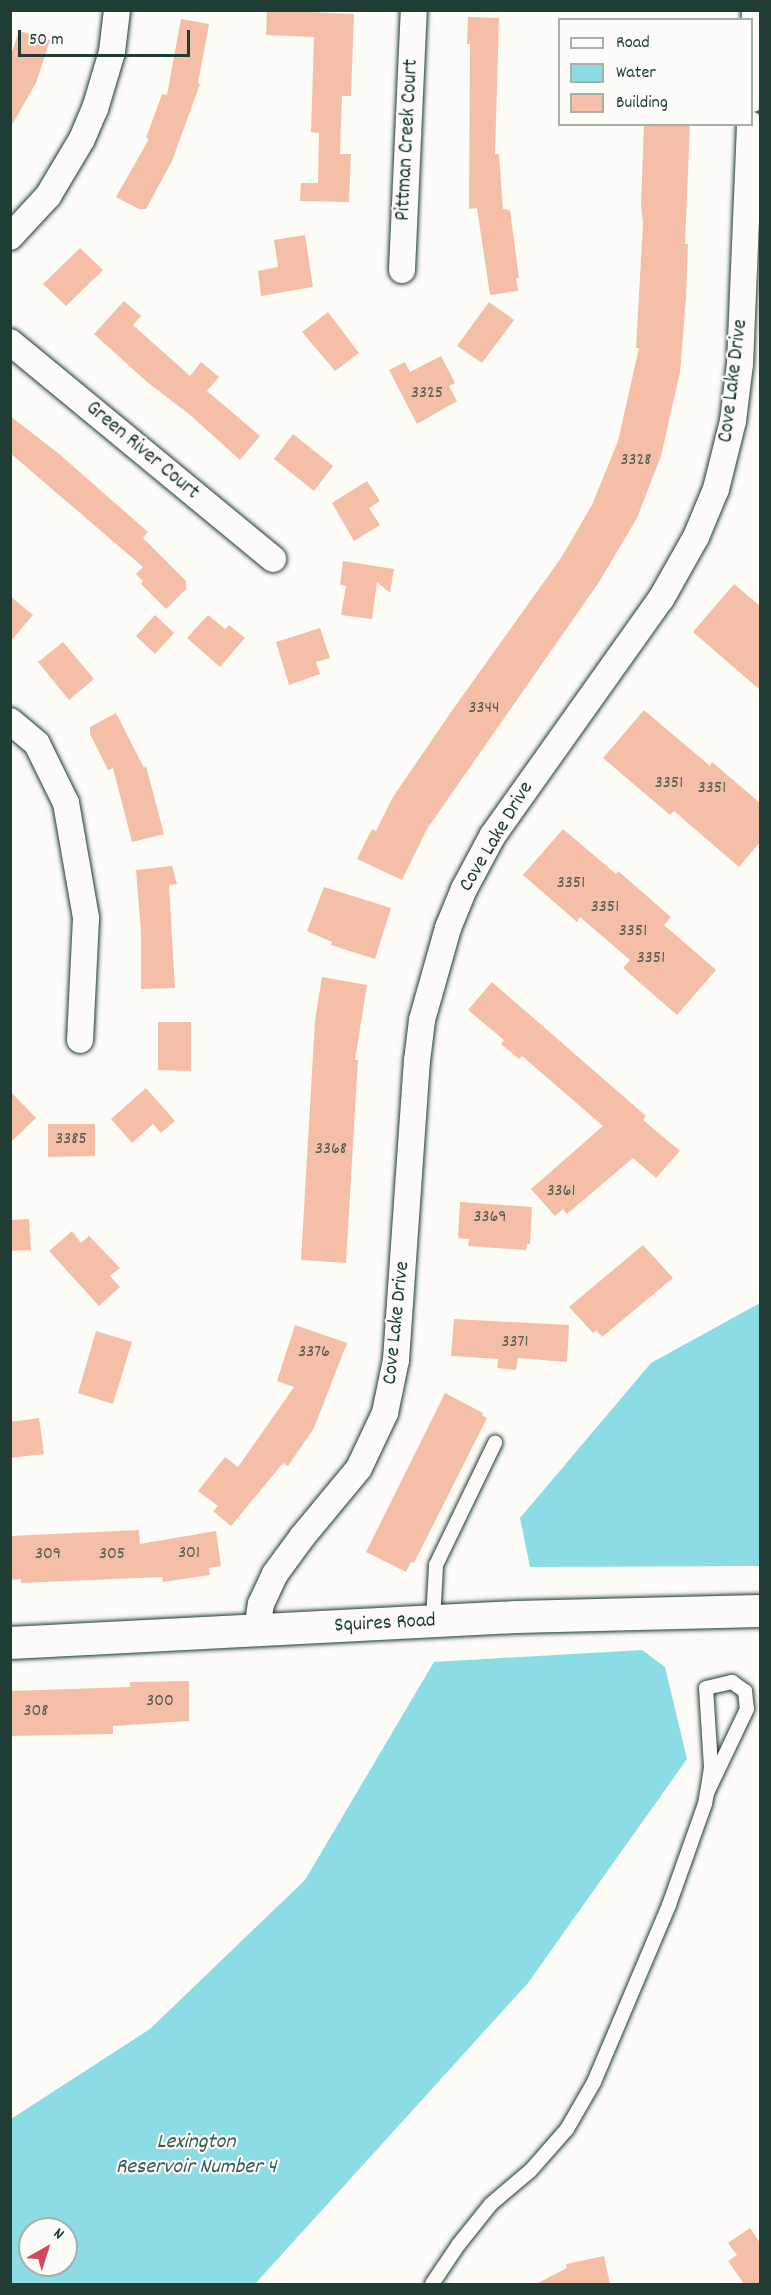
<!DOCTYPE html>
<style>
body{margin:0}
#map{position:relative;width:771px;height:2295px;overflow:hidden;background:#fdfcf7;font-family:Dekko,sans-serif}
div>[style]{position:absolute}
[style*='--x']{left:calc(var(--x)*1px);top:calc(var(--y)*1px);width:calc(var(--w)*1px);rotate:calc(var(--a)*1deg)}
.water>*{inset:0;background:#8bdce4}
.building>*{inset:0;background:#f5bfa7}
.roads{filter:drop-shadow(0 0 2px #1f3d34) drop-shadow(0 0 2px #1f3d34)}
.service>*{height:14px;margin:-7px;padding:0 7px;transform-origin:7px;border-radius:7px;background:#fdfcf7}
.minor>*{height:26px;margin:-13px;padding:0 13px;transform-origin:13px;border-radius:13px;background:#fdfcf7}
.tertiary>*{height:32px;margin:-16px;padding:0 16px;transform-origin:16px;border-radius:16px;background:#fdfcf7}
span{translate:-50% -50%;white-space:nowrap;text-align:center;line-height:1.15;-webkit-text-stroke:4.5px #fdfcf7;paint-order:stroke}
.number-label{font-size:18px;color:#545e51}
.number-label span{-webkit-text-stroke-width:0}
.street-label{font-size:21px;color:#1f3d34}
.water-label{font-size:22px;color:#355d57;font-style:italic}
.frame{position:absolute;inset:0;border:12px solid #1f3d34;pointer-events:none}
.legend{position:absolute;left:558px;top:18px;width:195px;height:108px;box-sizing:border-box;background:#fdfcf7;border:2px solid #a4b0a9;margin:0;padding:8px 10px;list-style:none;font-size:18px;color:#1f3d34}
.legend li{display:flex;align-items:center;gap:12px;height:30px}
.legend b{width:30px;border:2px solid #a4b0a9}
.north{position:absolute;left:18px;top:2217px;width:60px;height:60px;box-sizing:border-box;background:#fdfcf7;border:2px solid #a4b0a9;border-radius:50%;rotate:39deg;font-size:16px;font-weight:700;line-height:24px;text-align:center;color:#1f3d34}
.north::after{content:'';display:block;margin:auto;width:21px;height:27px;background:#d1495b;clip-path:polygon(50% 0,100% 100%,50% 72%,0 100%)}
.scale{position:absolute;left:18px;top:30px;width:172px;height:27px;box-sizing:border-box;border:3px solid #1f3d34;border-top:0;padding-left:8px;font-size:18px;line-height:21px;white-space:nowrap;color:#1f3d34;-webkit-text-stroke:4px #fdfcf7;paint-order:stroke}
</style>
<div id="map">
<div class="water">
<i style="clip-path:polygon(760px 1303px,760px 1566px,530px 1567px,520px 1518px,651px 1363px)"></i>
<i style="clip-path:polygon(evenodd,642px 1650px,665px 1667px,687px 1759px,528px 1983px,255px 2284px,11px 2284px,11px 2119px,150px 2029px,305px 1880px,434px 1662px,642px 1650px,30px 2229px,66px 2229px,66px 2265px,30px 2265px,30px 2229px)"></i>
</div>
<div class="building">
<i style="clip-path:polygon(267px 10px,354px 14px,351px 96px,342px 96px,340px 154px,351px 154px,349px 202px,300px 201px,301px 183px,318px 183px,319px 133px,311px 132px,314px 37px,266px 35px)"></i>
<i style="clip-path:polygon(468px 17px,499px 18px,495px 154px,499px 154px,503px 209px,510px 210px,519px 278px,516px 278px,518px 291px,490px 295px,477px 208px,469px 209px,470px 44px,467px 44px)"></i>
<i style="clip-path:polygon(181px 19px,209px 24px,198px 83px,200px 84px,172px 161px,146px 209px,139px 209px,116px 197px,149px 139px,146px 138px,162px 94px,167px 95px)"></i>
<i style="clip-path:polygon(19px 31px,50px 40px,36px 83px,10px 128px,10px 58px)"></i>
<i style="clip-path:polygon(644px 124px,690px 124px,685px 244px,688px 244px,686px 298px,680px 372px,661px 456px,637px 518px,599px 582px,427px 829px,402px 880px,357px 859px,372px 829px,376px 831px,393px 797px,451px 712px,561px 558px,592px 505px,618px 441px,639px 348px,636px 348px,643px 223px,641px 204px)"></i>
<i style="clip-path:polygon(305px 235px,313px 287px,261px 296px,258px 271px,278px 267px,274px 240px)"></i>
<i style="clip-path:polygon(80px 248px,103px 270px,66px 306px,43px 284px)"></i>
<i style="clip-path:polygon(124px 301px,141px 316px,133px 325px,190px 376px,201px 362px,219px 377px,207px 391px,260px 436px,240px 460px,189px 414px,147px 382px,94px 334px)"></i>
<i style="clip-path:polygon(489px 302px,514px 320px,482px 363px,457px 346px)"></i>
<i style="clip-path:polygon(328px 312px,359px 353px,335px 371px,302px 332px)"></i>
<i style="clip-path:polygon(441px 356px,455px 383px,449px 386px,457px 401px,417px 424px,389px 370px,405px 362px,410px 372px)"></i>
<i style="clip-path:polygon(10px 416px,58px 453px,148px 532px,143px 538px,186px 581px,186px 589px,166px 609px,141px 584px,143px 581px,136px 574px,143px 567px,10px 453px)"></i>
<i style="clip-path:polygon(293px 434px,333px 466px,314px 491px,274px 459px)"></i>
<i style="clip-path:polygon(367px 481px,380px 501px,369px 508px,380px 525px,354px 541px,332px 503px)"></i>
<i style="clip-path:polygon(343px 561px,394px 569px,390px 593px,377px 582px,372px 619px,341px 615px,346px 586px,340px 585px)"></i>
<i style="clip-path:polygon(734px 584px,760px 606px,760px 690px,693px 632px)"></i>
<i style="clip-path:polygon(10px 596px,33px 615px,10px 642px)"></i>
<i style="clip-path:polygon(155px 615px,174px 633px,155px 654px,136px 636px)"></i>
<i style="clip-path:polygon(208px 615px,225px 629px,229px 625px,245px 638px,220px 667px,187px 638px)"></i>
<i style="clip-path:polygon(320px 628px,330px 658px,316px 662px,320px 674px,289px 685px,276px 642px)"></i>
<i style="clip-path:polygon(63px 642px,94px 679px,69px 700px,38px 662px)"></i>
<i style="clip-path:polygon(644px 710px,710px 766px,712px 762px,760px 803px,760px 842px,739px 867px,674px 811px,670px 815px,603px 758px)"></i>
<i style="clip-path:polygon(116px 713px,144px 768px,146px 766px,164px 834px,132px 842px,113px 768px,108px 770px,90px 734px,90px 727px)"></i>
<i style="clip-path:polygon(563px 829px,616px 874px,618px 871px,671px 917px,664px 925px,716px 970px,677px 1015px,623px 968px,630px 960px,580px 917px,577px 922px,523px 875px)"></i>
<i style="clip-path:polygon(172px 866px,177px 884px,169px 885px,175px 988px,141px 989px,141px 932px,136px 870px)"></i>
<i style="clip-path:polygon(324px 887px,391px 908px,375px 959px,331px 945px,332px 942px,307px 931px)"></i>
<i style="clip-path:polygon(322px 977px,367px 985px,355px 1060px,358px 1060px,346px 1263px,301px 1260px,315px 1021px)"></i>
<i style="clip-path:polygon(492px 982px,646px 1116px,643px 1120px,680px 1151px,656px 1178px,633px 1158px,567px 1214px,563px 1209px,555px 1216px,531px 1189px,603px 1126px,522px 1056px,519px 1059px,501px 1044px,504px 1040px,468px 1010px)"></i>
<i style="clip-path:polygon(158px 1022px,191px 1022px,191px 1071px,158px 1070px)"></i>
<i style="clip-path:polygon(146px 1088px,175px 1121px,161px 1133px,153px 1124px,132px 1143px,111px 1119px)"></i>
<i style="clip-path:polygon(10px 1091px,36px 1118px,10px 1143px)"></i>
<i style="clip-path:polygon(48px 1124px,95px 1124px,95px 1156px,48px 1157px)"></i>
<i style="clip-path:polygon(460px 1202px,532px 1207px,530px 1244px,527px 1244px,526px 1250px,468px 1246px,469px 1239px,458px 1238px)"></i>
<i style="clip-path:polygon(29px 1219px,31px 1250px,10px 1251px,10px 1220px)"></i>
<i style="clip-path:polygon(72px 1231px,81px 1243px,89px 1236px,120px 1268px,110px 1276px,120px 1287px,99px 1306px,49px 1251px)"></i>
<i style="clip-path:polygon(643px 1245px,673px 1278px,602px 1337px,596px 1330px,593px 1333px,569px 1307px)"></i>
<i style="clip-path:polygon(454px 1319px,569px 1325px,567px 1362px,518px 1358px,516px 1370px,497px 1368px,498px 1359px,451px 1356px)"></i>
<i style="clip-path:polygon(295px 1325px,347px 1343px,314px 1428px,288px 1466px,283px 1463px,231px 1526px,213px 1511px,218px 1506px,198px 1491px,225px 1457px,238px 1467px,294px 1387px,277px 1381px)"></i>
<i style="clip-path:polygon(96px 1331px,132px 1342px,113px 1404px,78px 1393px)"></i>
<i style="clip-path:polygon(445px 1393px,483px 1413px,482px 1415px,487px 1418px,414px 1563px,411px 1562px,406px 1572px,366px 1552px)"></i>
<i style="clip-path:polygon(39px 1418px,44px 1454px,10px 1458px,10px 1422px)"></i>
<i style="clip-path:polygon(139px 1530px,140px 1544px,216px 1531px,221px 1566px,209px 1568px,210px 1575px,163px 1582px,162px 1577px,21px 1583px,21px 1579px,10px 1580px,10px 1536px)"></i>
<i style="clip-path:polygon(189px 1681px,189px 1721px,113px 1726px,113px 1734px,10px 1736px,10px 1691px,130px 1687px,130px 1682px)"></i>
<i style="clip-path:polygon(750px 2228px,760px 2243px,760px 2284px,744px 2284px,728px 2261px,737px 2255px,728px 2243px)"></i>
<i style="clip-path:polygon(604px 2256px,610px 2284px,536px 2284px,567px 2268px,566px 2264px)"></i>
</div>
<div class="roads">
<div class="service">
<i style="--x:433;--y:1621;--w:56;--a:-86.9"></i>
<i style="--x:436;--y:1565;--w:136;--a:-64.2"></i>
<i style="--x:432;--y:2284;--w:48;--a:-56"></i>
<i style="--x:459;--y:2244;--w:51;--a:-51.3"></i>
<i style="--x:491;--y:2204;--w:52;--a:-40.4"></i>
<i style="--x:531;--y:2170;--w:55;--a:-48.7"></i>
<i style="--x:567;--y:2129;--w:54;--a:-60.1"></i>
<i style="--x:594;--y:2082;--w:192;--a:-67"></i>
<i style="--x:669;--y:1905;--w:107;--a:-70.4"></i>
<i style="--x:705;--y:1804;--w:11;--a:-80"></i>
<i style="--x:707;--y:1793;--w:26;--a:-81"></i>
<i style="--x:711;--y:1767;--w:79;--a:-93.6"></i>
<i style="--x:706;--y:1688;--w:27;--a:-13"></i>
<i style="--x:732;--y:1682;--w:16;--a:35"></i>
<i style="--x:745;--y:1691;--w:18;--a:84"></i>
<i style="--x:747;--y:1709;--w:93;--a:115.5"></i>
</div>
<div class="minor">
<i style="--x:752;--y:99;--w:89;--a:-88.1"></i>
<i style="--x:10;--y:237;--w:56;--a:-47.2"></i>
<i style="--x:48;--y:196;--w:66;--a:-59.2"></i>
<i style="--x:82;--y:139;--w:33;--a:-67"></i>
<i style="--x:95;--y:109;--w:59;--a:-73.4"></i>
<i style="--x:112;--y:52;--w:42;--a:-83.2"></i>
<i style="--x:402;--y:270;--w:260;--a:-87.4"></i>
<i style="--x:10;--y:342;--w:341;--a:39.5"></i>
<i style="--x:10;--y:721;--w:35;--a:40"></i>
<i style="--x:37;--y:744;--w:66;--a:63.8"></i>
<i style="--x:66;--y:803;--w:117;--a:80.1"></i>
<i style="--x:86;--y:918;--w:122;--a:92.8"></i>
<i style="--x:257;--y:1631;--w:27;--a:-82"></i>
<i style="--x:261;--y:1604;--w:33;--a:-65"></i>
<i style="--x:275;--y:1574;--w:46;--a:-53.9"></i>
<i style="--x:302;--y:1537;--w:89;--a:-50.4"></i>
<i style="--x:359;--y:1468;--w:61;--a:-64.7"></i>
<i style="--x:385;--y:1413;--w:54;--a:-78.3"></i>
<i style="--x:396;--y:1360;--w:300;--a:-86"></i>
<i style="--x:417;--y:1061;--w:41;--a:-83"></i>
<i style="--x:422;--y:1020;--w:96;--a:-74.2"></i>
<i style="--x:448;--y:928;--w:42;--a:-67.7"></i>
<i style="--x:464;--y:889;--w:61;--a:-61.8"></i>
<i style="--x:493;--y:835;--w:290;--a:-54.6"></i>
<i style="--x:661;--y:599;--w:71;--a:-60.6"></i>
<i style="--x:696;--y:537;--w:52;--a:-67.4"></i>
<i style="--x:716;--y:489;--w:70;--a:-76"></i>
<i style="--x:733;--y:421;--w:57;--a:-83"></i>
<i style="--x:740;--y:364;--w:240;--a:-87.6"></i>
</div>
<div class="tertiary">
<i style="--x:10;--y:1643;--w:507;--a:-2.94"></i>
<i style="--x:516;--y:1617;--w:244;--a:-1.4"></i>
</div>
</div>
<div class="number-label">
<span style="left:427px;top:394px">3325</span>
<span style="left:636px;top:461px">3328</span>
<span style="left:484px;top:709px">3344</span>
<span style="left:669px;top:784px">3351</span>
<span style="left:712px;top:789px">3351</span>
<span style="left:571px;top:884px">3351</span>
<span style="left:605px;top:908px">3351</span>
<span style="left:633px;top:932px">3351</span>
<span style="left:651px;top:959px">3351</span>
<span style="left:71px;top:1140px">3385</span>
<span style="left:331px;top:1150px">3368</span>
<span style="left:561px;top:1192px">3361</span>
<span style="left:490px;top:1218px">3369</span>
<span style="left:515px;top:1343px">3371</span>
<span style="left:314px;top:1353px">3376</span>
<span style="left:189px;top:1554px">301</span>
<span style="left:48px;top:1555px">309</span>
<span style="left:112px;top:1555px">305</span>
<span style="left:160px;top:1702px">300</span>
<span style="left:36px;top:1712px">308</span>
</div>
<div class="street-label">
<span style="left:408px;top:140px;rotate:-87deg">Pittman Creek Court</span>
<span style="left:734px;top:381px;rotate:-83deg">Cove Lake Drive</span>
<span style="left:142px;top:451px;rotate:40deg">Green River Court</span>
<span style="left:497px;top:837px;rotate:-59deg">Cove Lake Drive</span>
<span style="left:397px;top:1323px;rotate:-84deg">Cove Lake Drive</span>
<span style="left:385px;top:1624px;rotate:-3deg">Squires Road</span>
</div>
<div class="water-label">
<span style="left:196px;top:2155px">Lexington<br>Reservoir Number 4</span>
</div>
<div class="frame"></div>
<ul class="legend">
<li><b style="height:8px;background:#fdfcf7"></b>Road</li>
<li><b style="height:16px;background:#8bdce4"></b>Water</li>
<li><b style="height:16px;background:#f5bfa7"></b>Building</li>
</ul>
<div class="north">N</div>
<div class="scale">50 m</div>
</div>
